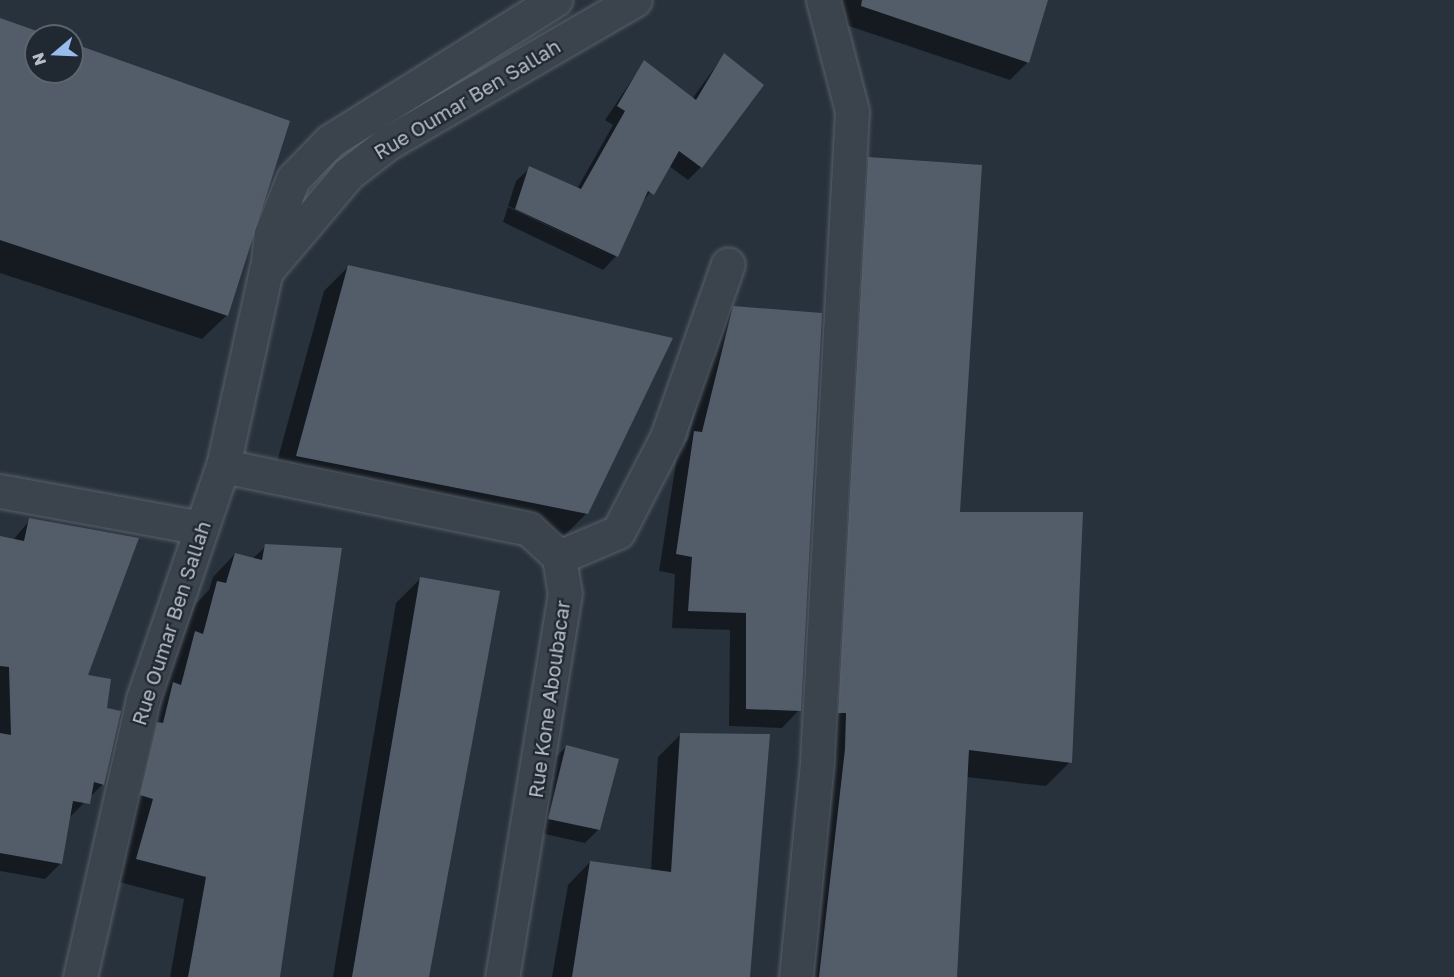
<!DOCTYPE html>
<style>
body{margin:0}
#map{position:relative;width:1454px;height:977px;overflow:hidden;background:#28323c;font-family:"Golos Text",sans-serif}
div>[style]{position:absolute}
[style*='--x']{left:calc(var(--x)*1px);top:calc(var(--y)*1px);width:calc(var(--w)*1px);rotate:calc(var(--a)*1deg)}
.shadow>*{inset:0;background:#0007}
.building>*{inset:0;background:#535d6a}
.roads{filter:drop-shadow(0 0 2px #59616b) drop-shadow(0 0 2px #59616b)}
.minor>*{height:33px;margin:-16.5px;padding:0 16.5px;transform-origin:16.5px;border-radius:16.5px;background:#3b434d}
span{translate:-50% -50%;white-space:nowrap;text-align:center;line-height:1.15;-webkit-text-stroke:4.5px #202832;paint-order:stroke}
.street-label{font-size:20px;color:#b8bec8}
.north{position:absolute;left:24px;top:24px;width:60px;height:60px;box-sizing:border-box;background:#202832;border:2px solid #5d646e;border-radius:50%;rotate:251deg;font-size:16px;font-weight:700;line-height:24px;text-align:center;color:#b8bec8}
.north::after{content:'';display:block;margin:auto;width:21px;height:27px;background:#98bcec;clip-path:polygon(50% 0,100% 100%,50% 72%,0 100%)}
</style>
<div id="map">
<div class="shadow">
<i style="clip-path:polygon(808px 0,1047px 0,1028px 62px,1010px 80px,825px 18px)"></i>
<i style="clip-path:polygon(0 23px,47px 36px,36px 36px,36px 72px,72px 72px,72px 45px,227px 315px,202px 339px,0 273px)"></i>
<i style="clip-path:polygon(724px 55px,701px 167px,688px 180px,669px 166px,639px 207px,616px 256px,603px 270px,503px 222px,508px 207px,613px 257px,508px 206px,516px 181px,530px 168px,577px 189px,613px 125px,605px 120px,644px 62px,692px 99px)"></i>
<i style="clip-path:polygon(869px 159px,958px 514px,1070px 762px,1046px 786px,966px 777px,956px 977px,796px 977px,844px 183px)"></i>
<i style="clip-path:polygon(348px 267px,587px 513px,562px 538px,272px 480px,324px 291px)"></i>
<i style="clip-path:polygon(734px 307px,799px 710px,782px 728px,729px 726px,730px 630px,672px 628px,675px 574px,659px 571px,678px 450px,688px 440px,716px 325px)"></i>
<i style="clip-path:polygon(30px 520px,86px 677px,105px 709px,103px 784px,69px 818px,61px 863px,45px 879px,0 871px,0 538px,13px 540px)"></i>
<i style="clip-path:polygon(266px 546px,279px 977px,170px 977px,184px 899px,115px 881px,151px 707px,162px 695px,195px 605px,209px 590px,213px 577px,235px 554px,252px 559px)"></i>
<i style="clip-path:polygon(420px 579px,427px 977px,333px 977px,396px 603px)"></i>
<i style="clip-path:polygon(681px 734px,749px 977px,552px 977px,568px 885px,590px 862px,651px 871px,658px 757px)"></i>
<i style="clip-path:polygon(567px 746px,598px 830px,585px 843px,536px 832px,553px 760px)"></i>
</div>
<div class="building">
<i style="clip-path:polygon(862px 0,1048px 0,1029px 63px,861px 6px)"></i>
<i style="clip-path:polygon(0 18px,51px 36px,36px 36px,36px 72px,72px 72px,72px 43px,290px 121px,228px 316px,0 240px)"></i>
<i style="clip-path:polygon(724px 53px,764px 85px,702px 168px,679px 151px,654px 195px,648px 191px,618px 257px,515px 209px,529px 166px,581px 189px,625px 111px,617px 106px,644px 60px,696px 100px)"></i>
<i style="clip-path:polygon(868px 157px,982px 165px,960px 512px,1083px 512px,1072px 763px,969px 750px,957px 977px,819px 977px,845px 749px,846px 713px,838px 713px)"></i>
<i style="clip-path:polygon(348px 265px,673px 338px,588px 514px,296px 456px)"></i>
<i style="clip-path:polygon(733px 306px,822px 313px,801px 711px,746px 709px,746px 613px,688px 611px,692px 557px,676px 554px,694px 431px,702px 432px)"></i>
<i style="clip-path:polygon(29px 518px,139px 538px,88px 675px,111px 679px,107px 708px,121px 711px,104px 785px,94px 782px,90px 804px,73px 801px,62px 864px,0 853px,0 733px,11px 735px,9px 667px,0 666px,0 536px,24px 541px)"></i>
<i style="clip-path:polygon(265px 544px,342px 548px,280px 977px,188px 977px,206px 877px,136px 859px,153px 799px,140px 795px,157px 722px,163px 723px,173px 682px,181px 685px,195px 631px,203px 634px,217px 581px,226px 583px,235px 553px,262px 560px)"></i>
<i style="clip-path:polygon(420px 577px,500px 591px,429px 977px,352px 977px)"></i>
<i style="clip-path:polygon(680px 733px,770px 734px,750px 977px,572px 977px,590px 861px,671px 872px)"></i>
<i style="clip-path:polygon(566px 745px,619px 759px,600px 830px,548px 819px)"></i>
</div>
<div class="roads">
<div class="minor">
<i style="--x:268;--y:262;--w:28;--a:-84"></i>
<i style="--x:271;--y:234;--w:59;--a:-68.2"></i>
<i style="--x:293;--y:179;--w:53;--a:-45.8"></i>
<i style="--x:330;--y:141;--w:266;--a:-32.1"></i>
<i style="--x:223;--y:466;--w:312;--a:11.6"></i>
<i style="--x:529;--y:529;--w:41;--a:43"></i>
<i style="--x:559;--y:557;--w:36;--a:81"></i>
<i style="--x:565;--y:593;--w:389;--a:99.3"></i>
<i style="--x:0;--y:491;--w:204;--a:10.4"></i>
<i style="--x:559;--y:557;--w:64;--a:-23"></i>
<i style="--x:618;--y:532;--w:107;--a:-62.7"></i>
<i style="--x:667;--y:437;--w:183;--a:-70.6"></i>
<i style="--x:80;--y:977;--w:285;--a:-77.2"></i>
<i style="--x:143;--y:699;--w:246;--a:-71.1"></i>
<i style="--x:223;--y:466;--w:200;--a:-77.6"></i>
<i style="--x:266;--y:271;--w:127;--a:-49.8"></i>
<i style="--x:348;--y:174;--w:51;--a:-37.8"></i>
<i style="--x:388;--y:143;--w:285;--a:-30.1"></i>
<i style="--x:796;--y:977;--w:217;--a:-84.4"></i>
<i style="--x:817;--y:761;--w:651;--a:-86.92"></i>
<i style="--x:852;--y:111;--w:115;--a:-104.6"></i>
</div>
</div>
<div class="street-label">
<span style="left:467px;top:99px;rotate:-31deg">Rue Oumar Ben Sallah</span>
<span style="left:171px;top:623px;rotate:-72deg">Rue Oumar Ben Sallah</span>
<span style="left:549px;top:699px;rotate:-82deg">Rue Kone Aboubacar</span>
</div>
<div class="north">N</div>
</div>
